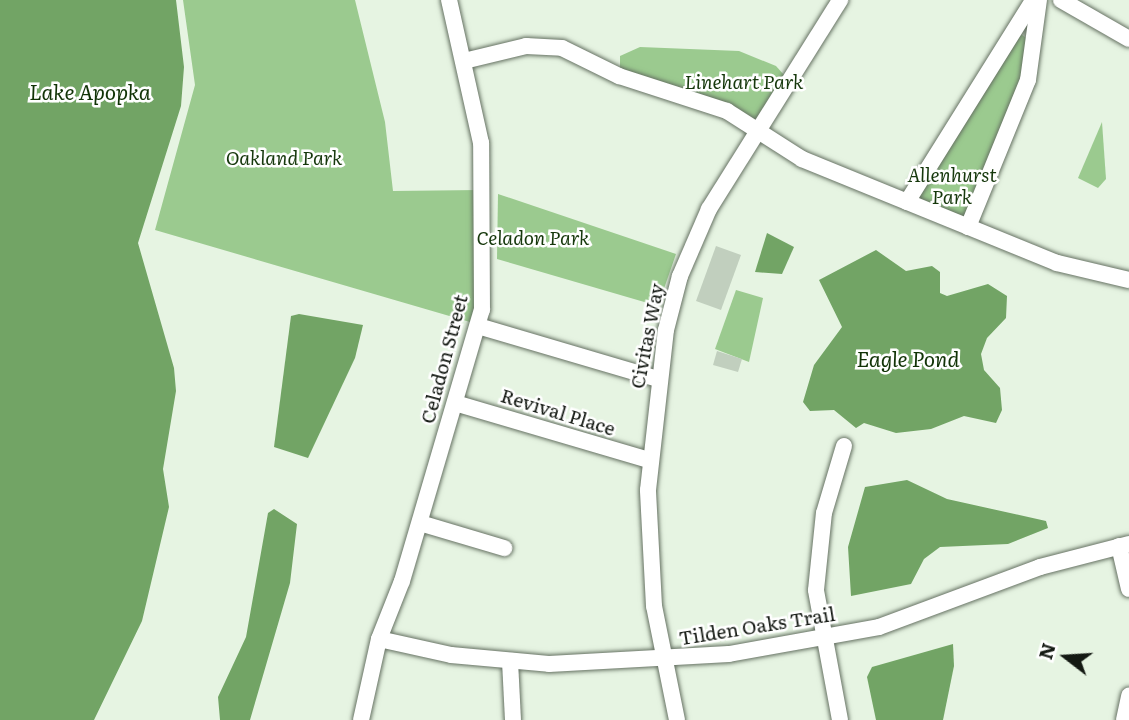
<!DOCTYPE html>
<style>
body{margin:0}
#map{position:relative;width:1129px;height:720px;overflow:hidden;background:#e6f4e2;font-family:Literata,serif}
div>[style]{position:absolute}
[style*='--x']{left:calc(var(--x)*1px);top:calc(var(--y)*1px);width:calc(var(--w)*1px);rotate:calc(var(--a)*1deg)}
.green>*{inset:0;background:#9bca8f}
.water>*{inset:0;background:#72a465}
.building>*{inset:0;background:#c1cfbe}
.roads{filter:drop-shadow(0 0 2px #667263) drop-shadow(0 0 2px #667263)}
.minor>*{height:16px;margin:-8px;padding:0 8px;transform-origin:8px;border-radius:8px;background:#fff}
span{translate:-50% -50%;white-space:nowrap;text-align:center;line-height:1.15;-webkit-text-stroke:5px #fff;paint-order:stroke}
.park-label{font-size:19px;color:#16380c;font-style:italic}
.street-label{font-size:19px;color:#141913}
.water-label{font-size:21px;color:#113306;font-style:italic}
.north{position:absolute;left:1031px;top:622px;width:70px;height:70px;-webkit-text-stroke:5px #fff;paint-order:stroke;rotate:287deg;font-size:19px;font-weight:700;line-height:28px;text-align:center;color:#141913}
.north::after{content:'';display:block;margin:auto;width:24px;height:32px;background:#141913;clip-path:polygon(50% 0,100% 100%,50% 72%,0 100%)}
</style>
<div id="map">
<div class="green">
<i style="clip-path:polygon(183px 0,355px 0,385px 122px,393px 191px,479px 190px,476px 311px,470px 322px,155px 230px,195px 85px)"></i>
<i style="clip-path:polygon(1019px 33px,1028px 39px,1023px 78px,968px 213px,963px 217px,918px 198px)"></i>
<i style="clip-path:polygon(640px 47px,739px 51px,776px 66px,784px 75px,757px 121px,620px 68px,620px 56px)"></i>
<i style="clip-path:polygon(1102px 122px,1106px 179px,1098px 188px,1078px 178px)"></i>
<i style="clip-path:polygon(498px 194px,676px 254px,658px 306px,497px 259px)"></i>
<i style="clip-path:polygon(736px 290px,763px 298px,749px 362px,715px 349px)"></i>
</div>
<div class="water">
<i style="clip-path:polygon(0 0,176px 0,184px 67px,181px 106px,138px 243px,174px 368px,176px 391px,163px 469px,169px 507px,142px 621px,94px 720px,0 720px)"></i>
<i style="clip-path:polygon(767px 233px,794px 247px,782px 274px,755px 272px)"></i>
<i style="clip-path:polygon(876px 250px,906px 271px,932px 266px,940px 272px,940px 293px,947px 296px,988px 284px,1007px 296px,1006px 318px,987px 338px,981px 354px,984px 370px,1000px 388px,1002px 410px,996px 423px,964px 416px,931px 429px,896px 433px,864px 423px,856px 428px,834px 410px,810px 411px,803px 402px,814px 365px,842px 327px,819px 280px)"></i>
<i style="clip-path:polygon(299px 314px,363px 325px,355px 358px,308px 458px,274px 447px,291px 316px)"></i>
<i style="clip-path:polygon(907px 480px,947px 499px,1046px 521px,1048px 528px,1008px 544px,940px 547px,924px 559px,911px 584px,851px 596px,848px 547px,865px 487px)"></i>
<i style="clip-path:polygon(274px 509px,297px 524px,290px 583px,250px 720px,220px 720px,218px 697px,246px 637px,268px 513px)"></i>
<i style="clip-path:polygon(953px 644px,954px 666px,943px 720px,876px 720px,867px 677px,872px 667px)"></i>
</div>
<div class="building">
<i style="clip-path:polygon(716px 246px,741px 255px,721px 310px,696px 301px)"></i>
<i style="clip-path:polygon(717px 351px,742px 359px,738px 372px,713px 365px)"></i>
</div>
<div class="roads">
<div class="minor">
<i style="--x:1061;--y:0;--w:78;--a:29.8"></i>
<i style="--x:464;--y:61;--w:64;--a:-13.6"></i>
<i style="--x:526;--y:46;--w:36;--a:3"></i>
<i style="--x:562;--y:48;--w:64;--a:26.2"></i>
<i style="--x:619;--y:76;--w:114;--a:18"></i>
<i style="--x:727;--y:111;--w:89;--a:32.6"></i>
<i style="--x:802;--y:159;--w:275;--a:22.2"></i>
<i style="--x:1057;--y:263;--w:74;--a:13.3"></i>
<i style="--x:907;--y:202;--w:238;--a:-58"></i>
<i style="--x:968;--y:227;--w:159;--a:-67.8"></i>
<i style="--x:1028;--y:80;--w:81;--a:-82.2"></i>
<i style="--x:478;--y:326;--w:188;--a:16.4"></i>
<i style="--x:455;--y:403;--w:202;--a:16.4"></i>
<i style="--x:420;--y:523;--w:88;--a:16.6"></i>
<i style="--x:1119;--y:546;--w:44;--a:76.9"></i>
<i style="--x:379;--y:639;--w:74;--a:12.5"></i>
<i style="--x:451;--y:655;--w:98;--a:5.2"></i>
<i style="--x:549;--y:664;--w:180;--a:-3.2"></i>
<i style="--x:729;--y:654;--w:152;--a:-10.2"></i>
<i style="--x:879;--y:627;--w:172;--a:-20.4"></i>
<i style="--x:1040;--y:567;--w:92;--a:-14.5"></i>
<i style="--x:510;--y:661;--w:59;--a:87.1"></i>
<i style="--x:361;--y:720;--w:83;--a:-77.5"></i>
<i style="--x:379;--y:639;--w:62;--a:-68.4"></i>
<i style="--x:402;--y:581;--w:283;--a:-73.6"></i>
<i style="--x:482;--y:310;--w:167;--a:-90.3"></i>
<i style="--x:481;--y:143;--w:147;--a:-102.6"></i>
<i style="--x:677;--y:720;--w:116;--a:-101.4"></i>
<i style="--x:654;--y:606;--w:116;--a:-93"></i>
<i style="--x:648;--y:490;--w:161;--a:-83.6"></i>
<i style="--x:666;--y:330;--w:56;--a:-75.5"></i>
<i style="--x:680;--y:276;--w:73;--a:-66.6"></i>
<i style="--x:709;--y:209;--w:247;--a:-57.9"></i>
<i style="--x:840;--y:720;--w:132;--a:-100.5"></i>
<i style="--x:816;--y:590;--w:77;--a:-84.1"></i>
<i style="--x:824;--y:513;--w:70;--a:-73.4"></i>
<i style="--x:1124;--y:720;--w:25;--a:-78"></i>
</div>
</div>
<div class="park-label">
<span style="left:744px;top:82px">Linehart Park</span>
<span style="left:284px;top:158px">Oakland Park</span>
<span style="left:952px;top:186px">Allenhurst<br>Park</span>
<span style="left:533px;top:238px">Celadon Park</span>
</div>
<div class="street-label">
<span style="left:647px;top:336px;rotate:-79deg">Civitas Way</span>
<span style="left:444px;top:359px;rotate:-75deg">Celadon Street</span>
<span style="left:558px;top:412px;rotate:17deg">Revival Place</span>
<span style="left:757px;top:626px;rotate:-9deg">Tilden Oaks Trail</span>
</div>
<div class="water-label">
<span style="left:90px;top:91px">Lake Apopka</span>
<span style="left:908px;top:358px">Eagle Pond</span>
</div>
<div class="north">N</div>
</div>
